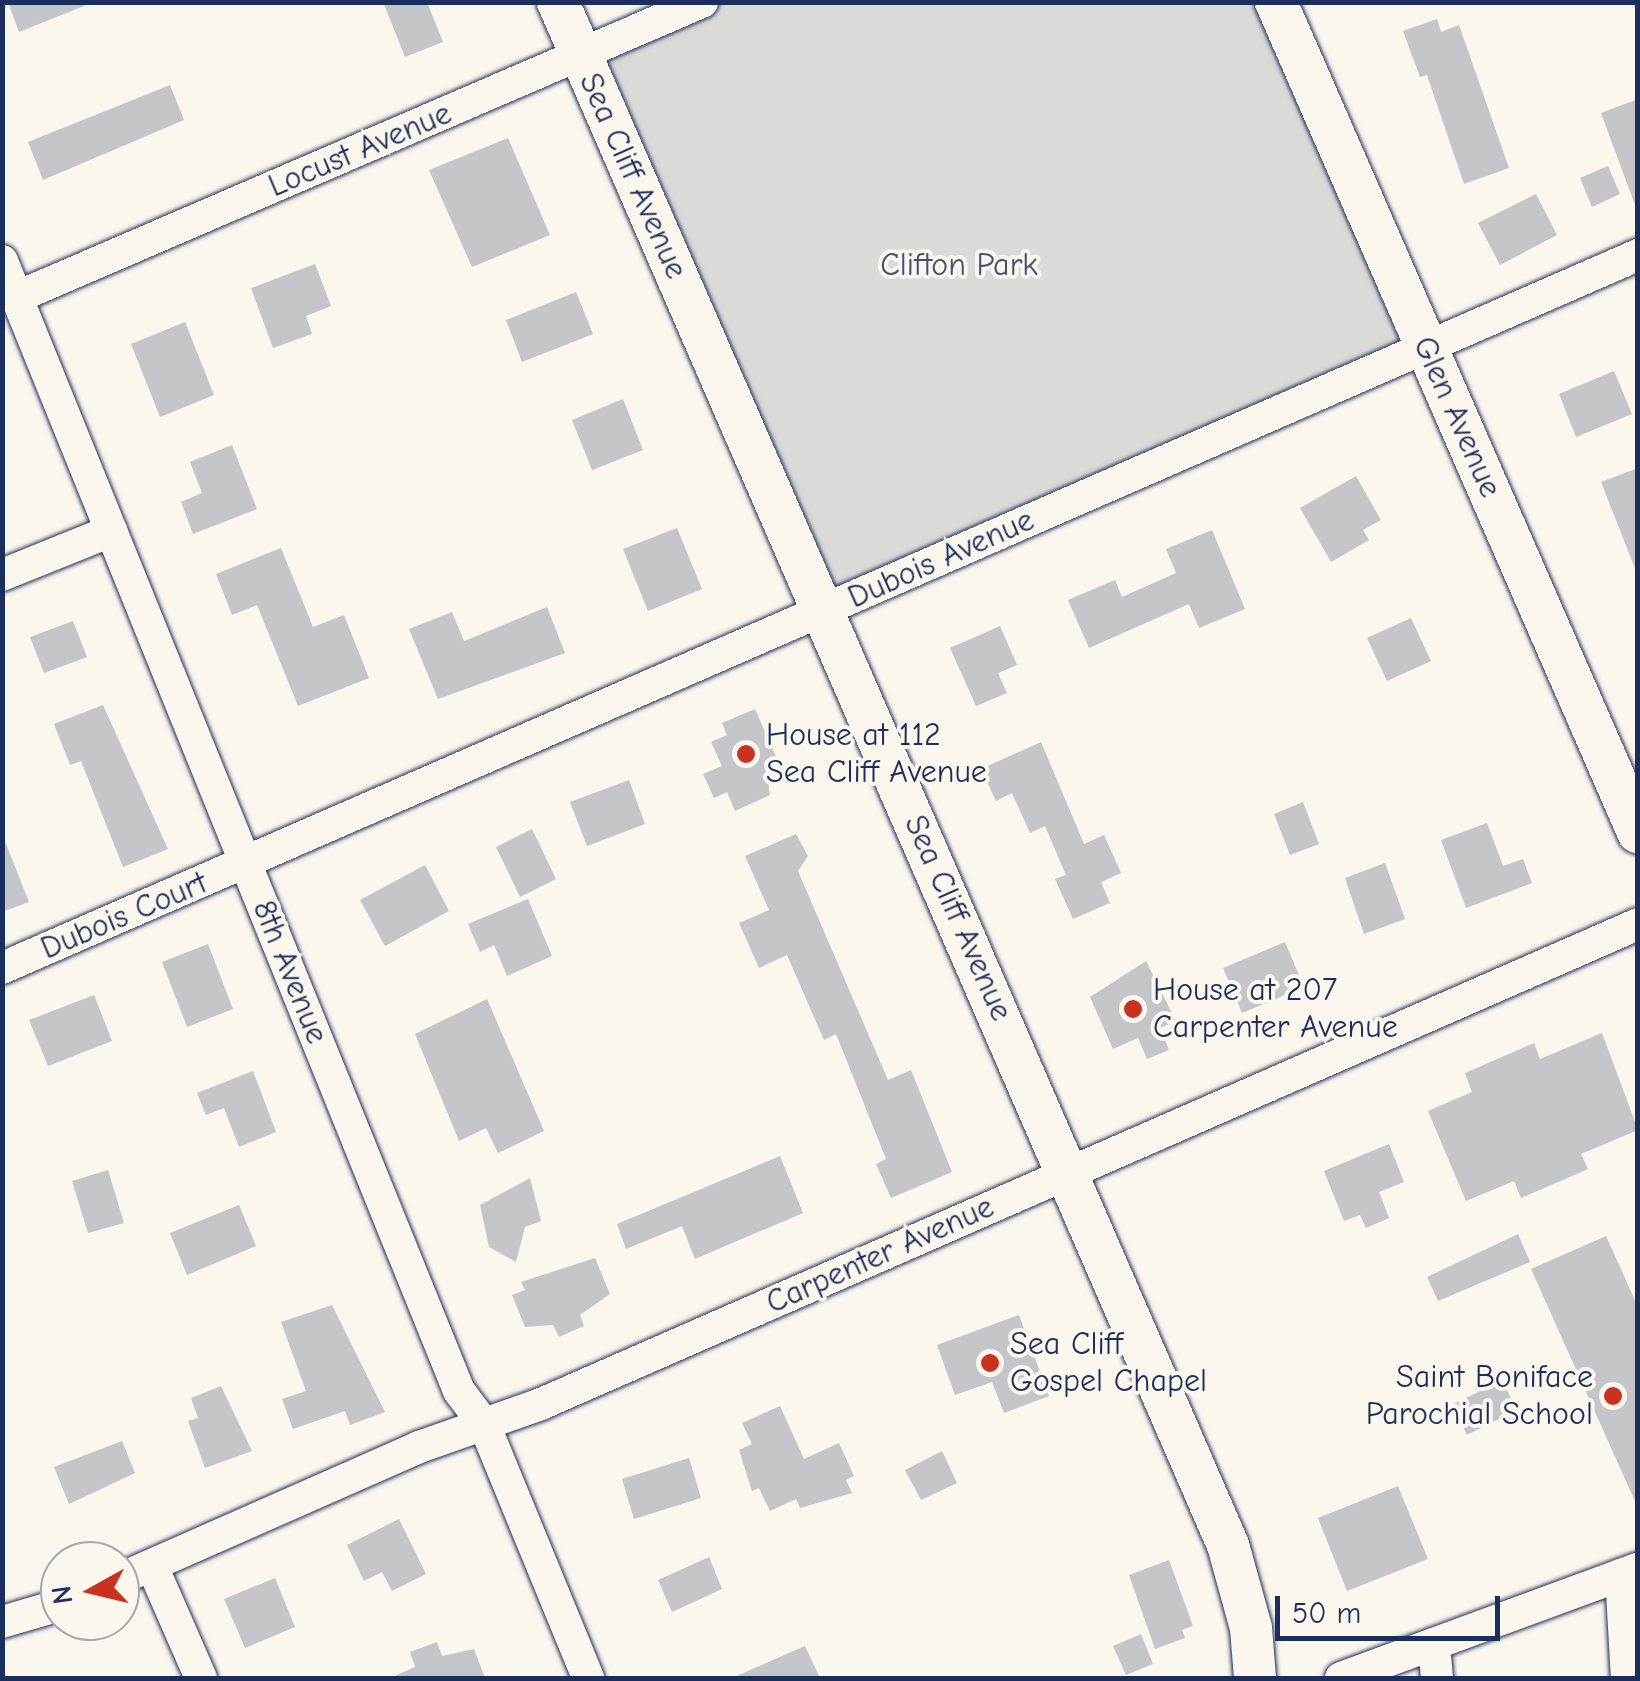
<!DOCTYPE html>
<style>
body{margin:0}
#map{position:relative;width:1640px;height:1681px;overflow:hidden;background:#fbf7ec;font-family:"Comic Neue",sans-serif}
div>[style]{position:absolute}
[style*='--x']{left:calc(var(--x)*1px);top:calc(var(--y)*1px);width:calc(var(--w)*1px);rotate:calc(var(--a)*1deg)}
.green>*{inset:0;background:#dadad7}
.building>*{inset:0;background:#c3c5c9}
.roads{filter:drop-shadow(0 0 2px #1b2f5e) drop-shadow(0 0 2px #1b2f5e)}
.minor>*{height:32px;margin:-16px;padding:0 16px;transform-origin:16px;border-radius:16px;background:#fbf7ec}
.tertiary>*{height:42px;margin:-21px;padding:0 21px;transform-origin:21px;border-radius:21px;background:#fbf7ec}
.dots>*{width:28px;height:28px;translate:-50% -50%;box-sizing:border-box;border:5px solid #fbf7ec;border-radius:50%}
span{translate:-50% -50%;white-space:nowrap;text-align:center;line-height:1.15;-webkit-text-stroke:8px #fbf7ec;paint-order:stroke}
.street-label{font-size:32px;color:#1b2f5e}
.park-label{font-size:32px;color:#415176}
.poi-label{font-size:32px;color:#1b2f5e}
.left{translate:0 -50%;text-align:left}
.right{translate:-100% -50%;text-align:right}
.frame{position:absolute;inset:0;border:5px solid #1b2f5e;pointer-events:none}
.north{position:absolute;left:40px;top:1541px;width:100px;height:100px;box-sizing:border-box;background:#fbf7ec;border:2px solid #a1a7b3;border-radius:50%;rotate:262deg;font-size:28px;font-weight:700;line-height:40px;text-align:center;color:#1b2f5e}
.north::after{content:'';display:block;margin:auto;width:35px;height:45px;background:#c8321e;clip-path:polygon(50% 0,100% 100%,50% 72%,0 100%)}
.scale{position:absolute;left:1275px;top:1596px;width:225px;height:45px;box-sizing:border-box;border:5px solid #1b2f5e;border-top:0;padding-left:12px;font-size:30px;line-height:35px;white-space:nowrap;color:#1b2f5e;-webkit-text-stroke:8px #fbf7ec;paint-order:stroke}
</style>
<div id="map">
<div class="green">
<i style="clip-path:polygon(702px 3px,1276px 3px,1426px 347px,823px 610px,581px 55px)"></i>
</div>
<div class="building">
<i style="clip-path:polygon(8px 2px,89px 2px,89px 4px,19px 32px)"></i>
<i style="clip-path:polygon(383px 2px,427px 2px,443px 42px,405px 57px)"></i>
<i style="clip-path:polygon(1437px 19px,1441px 32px,1459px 25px,1509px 168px,1464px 184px,1427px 75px,1420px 77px,1403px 31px)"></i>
<i style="clip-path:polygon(170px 85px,184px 120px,43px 180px,28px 142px)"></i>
<i style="clip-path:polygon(1638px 99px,1638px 204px,1635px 205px,1601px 113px)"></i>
<i style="clip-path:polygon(508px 138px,550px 235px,472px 267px,429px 170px)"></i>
<i style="clip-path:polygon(1608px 166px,1620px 194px,1592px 207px,1580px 178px)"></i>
<i style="clip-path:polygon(1536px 194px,1557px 235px,1500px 265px,1478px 223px)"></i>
<i style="clip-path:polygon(315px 264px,331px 306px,306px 316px,312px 334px,273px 348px,251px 288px)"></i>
<i style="clip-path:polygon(576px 292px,593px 334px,522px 362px,506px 320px)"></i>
<i style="clip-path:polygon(185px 322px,214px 395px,160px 417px,131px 344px)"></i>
<i style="clip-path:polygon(1614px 371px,1632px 414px,1576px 437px,1559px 394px)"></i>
<i style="clip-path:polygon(623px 399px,643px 450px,592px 470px,572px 420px)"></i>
<i style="clip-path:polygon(232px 445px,257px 509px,193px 534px,181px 502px,202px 493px,190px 462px)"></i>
<i style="clip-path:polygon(1638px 468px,1638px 571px,1636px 571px,1601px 482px)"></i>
<i style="clip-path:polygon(1356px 476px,1381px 520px,1363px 530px,1369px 540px,1331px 562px,1300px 508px)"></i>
<i style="clip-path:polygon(677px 528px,702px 589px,648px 611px,623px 549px)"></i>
<i style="clip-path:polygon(1212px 530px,1245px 609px,1199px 628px,1189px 604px,1089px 648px,1068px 600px,1115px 580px,1122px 597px,1176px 573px,1166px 549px)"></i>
<i style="clip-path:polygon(281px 548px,313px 627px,344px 615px,369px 678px,298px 706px,257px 605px,232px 615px,216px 574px)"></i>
<i style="clip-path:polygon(547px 607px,565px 653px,438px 699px,409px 629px,452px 612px,464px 641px)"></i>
<i style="clip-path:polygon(1411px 618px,1431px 661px,1387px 681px,1367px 638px)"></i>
<i style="clip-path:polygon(73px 621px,87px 657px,44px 673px,30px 637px)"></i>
<i style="clip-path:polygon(1000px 626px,1017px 665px,998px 673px,1007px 693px,976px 706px,950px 648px)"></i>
<i style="clip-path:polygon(103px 705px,168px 849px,123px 867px,81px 761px,70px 765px,54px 724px)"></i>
<i style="clip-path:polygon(755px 709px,781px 768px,767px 775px,770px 795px,735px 811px,727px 792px,714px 798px,703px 774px,722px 766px,711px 742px,727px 735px,722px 723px)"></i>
<i style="clip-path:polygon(1041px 742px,1084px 844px,1104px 835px,1121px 873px,1101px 882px,1110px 903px,1073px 919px,1055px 879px,1066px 875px,1045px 826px,1030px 833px,1012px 793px,996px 801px,981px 769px)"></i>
<i style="clip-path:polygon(629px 780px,645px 824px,587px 846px,570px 802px)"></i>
<i style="clip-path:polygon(1303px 802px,1319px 844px,1290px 855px,1274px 814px)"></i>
<i style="clip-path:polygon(1487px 823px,1503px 866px,1523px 859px,1532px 883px,1466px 908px,1441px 840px)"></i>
<i style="clip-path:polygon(532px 829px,556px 879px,520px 897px,496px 847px)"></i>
<i style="clip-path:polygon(796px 834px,808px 856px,798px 871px,888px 1080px,911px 1070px,952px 1172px,891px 1198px,876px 1164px,886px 1159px,836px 1034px,824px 1040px,787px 955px,759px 968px,739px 923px,769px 910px,745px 856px)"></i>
<i style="clip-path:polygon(4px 839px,29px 902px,2px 912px,2px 840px)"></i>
<i style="clip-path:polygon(1385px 863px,1405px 919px,1364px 934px,1345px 878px)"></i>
<i style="clip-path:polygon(425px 865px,449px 911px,385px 946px,360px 900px)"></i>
<i style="clip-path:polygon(528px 899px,552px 956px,507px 976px,494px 945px,480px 952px,468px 924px)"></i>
<i style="clip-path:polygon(1285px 942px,1304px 987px,1242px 1013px,1223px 968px)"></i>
<i style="clip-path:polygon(208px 944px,233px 1009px,187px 1027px,162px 962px)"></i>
<i style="clip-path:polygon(1146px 961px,1176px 1021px,1160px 1028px,1169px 1050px,1147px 1059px,1138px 1038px,1113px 1049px,1090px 997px)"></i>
<i style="clip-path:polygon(94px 995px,112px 1041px,48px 1066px,29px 1020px)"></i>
<i style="clip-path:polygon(487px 999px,544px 1131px,498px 1153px,486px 1128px,459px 1141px,415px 1034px)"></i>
<i style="clip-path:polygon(1602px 1033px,1638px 1130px,1581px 1154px,1588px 1169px,1521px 1198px,1514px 1181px,1466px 1201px,1428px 1111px,1472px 1092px,1465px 1073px,1534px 1043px,1540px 1059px)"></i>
<i style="clip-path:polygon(253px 1071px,276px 1132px,239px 1147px,224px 1108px,206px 1115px,197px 1093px)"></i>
<i style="clip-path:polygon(1389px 1144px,1404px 1182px,1379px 1192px,1389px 1218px,1366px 1228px,1360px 1215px,1344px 1221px,1324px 1171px)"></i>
<i style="clip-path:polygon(780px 1156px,803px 1213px,695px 1259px,682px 1226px,626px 1249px,617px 1224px)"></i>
<i style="clip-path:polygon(108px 1170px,124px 1223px,88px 1233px,72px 1181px)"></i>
<i style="clip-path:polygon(530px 1178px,541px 1221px,525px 1227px,516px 1262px,489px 1247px,480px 1205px)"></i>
<i style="clip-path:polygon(239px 1205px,256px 1246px,187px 1275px,170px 1233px)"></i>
<i style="clip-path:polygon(1518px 1234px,1530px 1262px,1438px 1301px,1427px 1277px)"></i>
<i style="clip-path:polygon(1606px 1236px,1638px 1307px,1638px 1508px,1531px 1269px)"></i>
<i style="clip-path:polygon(595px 1258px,610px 1294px,580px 1315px,584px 1326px,559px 1337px,553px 1325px,525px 1327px,512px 1295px,525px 1290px,521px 1282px)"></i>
<i style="clip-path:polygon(332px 1305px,385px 1412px,350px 1425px,345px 1411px,293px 1429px,282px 1399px,306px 1391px,281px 1322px)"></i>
<i style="clip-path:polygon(1019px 1315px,1049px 1396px,1004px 1413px,992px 1382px,955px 1395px,937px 1345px)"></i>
<i style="clip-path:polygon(1502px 1380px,1517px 1410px,1467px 1435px,1452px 1405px)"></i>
<i style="clip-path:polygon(221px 1386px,252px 1451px,205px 1468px,188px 1421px,198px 1418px,191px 1398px)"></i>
<i style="clip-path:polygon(780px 1406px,804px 1459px,839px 1443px,854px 1476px,846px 1480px,852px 1493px,800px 1508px,796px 1499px,770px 1511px,759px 1488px,752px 1491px,739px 1450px,752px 1444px,742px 1423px)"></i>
<i style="clip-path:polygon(122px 1441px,135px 1473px,69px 1504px,54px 1467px)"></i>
<i style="clip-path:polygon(942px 1451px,957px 1483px,921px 1500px,905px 1470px)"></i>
<i style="clip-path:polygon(689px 1458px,701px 1498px,634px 1519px,622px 1479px)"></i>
<i style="clip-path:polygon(1398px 1486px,1428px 1559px,1347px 1591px,1318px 1518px)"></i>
<i style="clip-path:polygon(399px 1519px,426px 1574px,392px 1591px,382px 1572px,364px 1581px,347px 1545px)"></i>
<i style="clip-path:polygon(709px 1557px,722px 1589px,672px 1612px,658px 1580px)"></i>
<i style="clip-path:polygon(1169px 1560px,1193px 1626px,1182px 1630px,1185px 1638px,1155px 1649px,1129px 1575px)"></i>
<i style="clip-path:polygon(275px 1578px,295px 1627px,245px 1648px,224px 1599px)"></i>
<i style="clip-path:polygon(1141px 1634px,1153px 1664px,1126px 1675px,1113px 1646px)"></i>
<i style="clip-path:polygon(437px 1642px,442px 1656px,474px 1649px,485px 1678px,390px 1678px,415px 1667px,410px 1652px)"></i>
<i style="clip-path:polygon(805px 1646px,820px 1678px,732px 1678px)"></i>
</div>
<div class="roads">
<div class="minor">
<i style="--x:2;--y:261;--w:1219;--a:67.98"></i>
<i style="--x:459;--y:1391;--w:41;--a:52.9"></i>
<i style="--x:484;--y:1424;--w:274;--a:67.7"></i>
<i style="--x:17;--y:297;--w:746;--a:-23.3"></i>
<i style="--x:2;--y:575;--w:118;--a:-22"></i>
<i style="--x:2;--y:968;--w:1785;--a:-23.55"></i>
<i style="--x:152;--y:1566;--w:122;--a:66.4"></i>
<i style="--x:1621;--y:1575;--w:103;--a:86.7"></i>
<i style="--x:120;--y:1579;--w:327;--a:-23.8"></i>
<i style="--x:419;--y:1447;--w:129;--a:-19.4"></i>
<i style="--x:541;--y:1404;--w:1197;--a:-23.63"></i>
<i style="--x:2;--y:1622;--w:60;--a:-16.3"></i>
<i style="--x:1434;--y:1644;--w:34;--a:85"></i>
<i style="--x:1341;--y:1678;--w:316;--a:-20.2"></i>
</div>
<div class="tertiary">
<i style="--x:558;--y:2;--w:1682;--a:66.53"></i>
<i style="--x:1228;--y:1545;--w:86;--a:74.5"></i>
<i style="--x:1251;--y:1628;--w:50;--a:85.4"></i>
<i style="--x:1276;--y:2;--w:906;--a:66.44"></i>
</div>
</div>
<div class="dots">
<i style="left:746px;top:754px;background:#c8321e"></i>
<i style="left:1133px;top:1009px;background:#c8321e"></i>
<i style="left:990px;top:1363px;background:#c8321e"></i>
<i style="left:1613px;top:1396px;background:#c8321e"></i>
</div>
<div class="street-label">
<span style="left:360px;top:150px;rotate:-23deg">Locust Avenue</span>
<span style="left:633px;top:176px;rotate:66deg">Sea Cliff Avenue</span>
<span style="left:1457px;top:417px;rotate:66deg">Glen Avenue</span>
<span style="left:941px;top:559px;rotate:-24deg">Dubois Avenue</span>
<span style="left:124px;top:916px;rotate:-23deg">Dubois Court</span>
<span style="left:958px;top:918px;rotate:66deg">Sea Cliff Avenue</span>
<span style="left:290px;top:972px;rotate:68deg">8th Avenue</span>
<span style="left:880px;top:1255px;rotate:-24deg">Carpenter Avenue</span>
</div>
<div class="park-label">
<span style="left:959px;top:265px">Clifton Park</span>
</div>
<div class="poi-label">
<span class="left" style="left:766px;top:754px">House at 112<br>Sea Cliff Avenue</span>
<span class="left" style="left:1153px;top:1009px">House at 207<br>Carpenter Avenue</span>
<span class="left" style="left:1010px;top:1363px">Sea Cliff<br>Gospel Chapel</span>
<span class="right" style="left:1593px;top:1396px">Saint Boniface<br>Parochial School</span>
</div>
<div class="frame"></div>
<div class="north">N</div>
<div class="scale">50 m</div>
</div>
